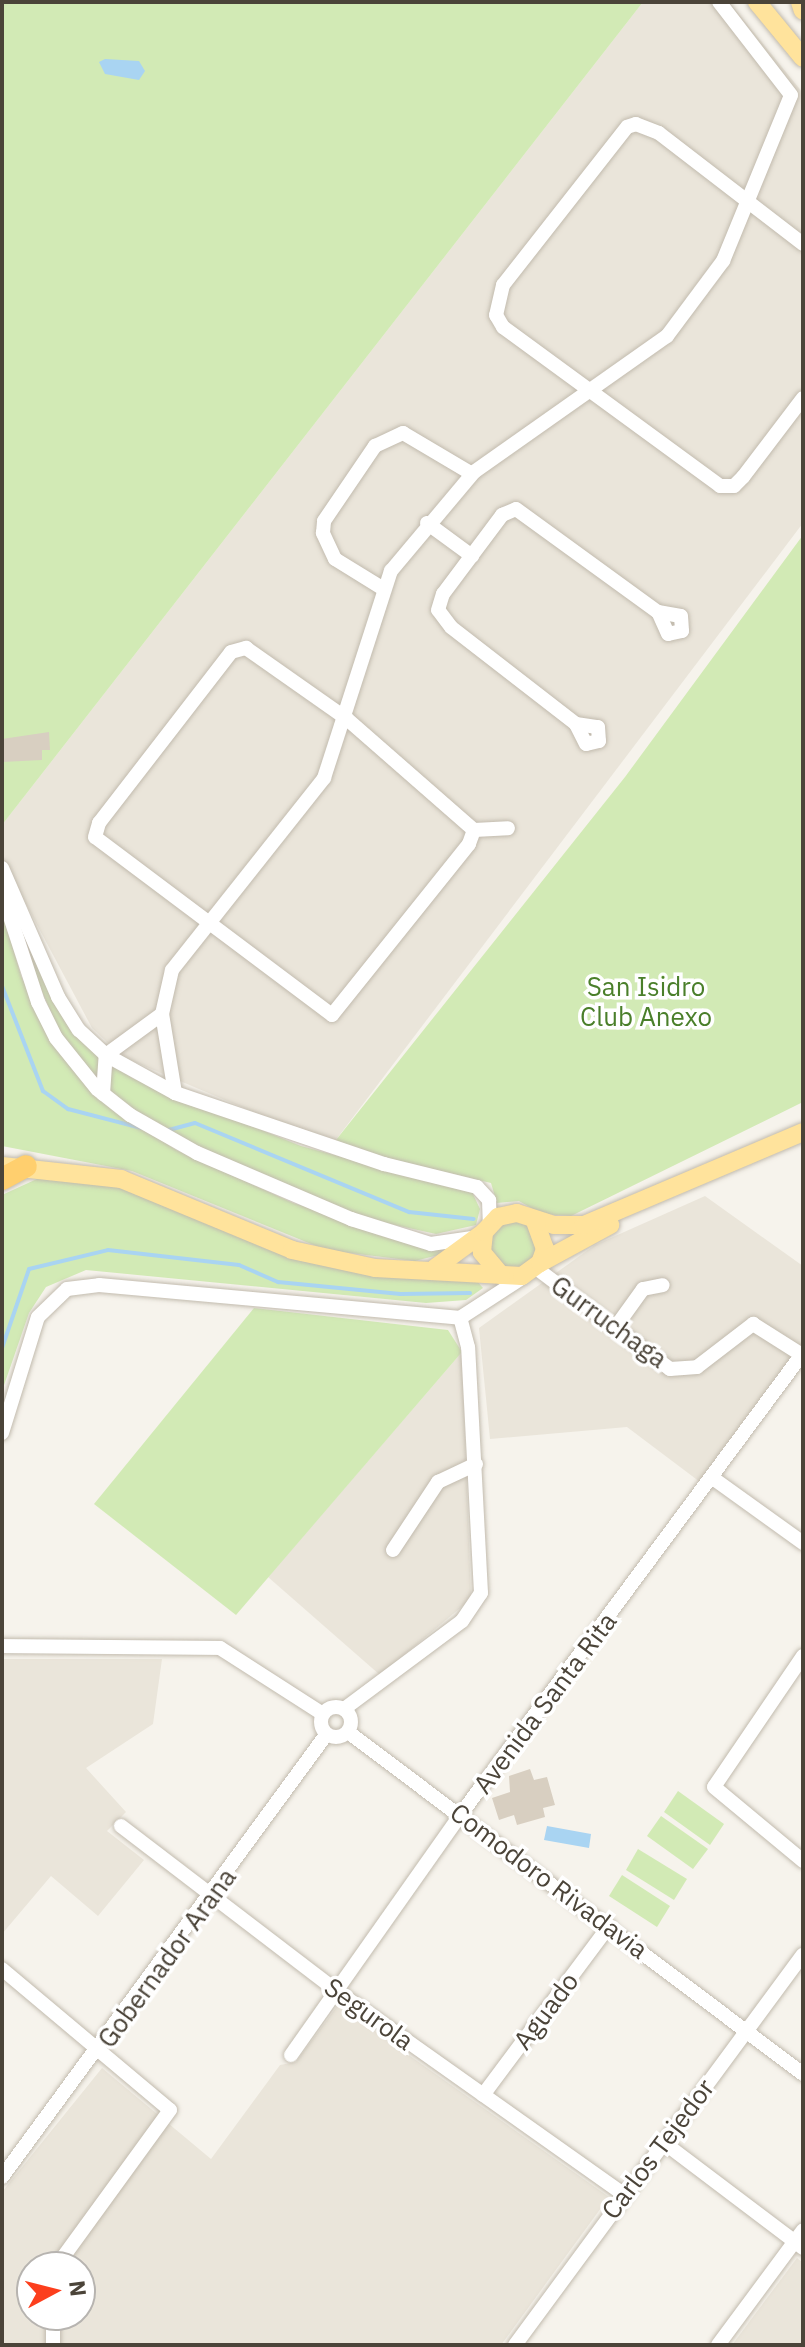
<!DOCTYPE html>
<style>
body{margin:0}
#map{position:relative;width:805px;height:2347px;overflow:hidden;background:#f6f3ec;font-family:"IBM Plex Sans",sans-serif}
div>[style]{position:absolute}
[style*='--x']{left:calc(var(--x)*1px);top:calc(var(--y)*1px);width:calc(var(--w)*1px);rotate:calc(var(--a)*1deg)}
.residential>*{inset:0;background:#eae5da}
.green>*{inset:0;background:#d2eab5}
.round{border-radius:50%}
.water>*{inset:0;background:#a9d4f2}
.stream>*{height:4px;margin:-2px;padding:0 2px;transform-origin:2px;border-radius:2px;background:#a9d4f2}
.building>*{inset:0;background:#d8cfc1}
.roads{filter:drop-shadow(0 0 2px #c2bbae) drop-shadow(0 0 2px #c2bbae)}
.minor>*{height:14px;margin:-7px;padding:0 7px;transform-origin:7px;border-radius:7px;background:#fff}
.minor>.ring{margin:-7px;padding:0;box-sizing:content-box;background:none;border:14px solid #fff;border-radius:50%}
.major>*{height:18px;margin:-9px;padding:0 9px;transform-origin:9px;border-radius:9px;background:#ffe39c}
.highway>*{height:22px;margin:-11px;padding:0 11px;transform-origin:11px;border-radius:11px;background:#ffcf6e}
span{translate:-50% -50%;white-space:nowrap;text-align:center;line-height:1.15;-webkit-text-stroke:7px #fff;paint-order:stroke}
.park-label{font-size:26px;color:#4a7f2a}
.street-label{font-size:26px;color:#4b4439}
.frame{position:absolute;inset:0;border:4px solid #4b4439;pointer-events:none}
.north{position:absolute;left:16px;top:2251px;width:80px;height:80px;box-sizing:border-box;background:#fff;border:2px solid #b7b4b0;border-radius:50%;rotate:83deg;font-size:22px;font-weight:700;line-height:32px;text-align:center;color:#4b4439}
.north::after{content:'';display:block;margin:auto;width:28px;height:36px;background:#fc3f1d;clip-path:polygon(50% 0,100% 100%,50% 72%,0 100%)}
</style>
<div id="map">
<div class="residential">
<i style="clip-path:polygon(643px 2px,729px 2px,803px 93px,803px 523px,332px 1145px,123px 1057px,92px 1028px,2px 859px,2px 825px)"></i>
<i style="clip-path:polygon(705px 1196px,803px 1266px,803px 1342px,700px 1482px,627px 1427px,490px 1439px,479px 1328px,595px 1245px)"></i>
<i style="clip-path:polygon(462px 1352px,471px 1599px,380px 1675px,268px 1577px)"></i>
<i style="clip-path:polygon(2px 1659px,162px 1659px,153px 1724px,86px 1768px,126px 1812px,107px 1831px,144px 1860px,98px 1916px,51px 1876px,2px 1934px)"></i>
<i style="clip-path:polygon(evenodd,338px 2005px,609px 2197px,501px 2345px,2px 2345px,2px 2192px,102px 2068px,211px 2159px,280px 2065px,296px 2062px,338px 2005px,32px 2267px,80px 2267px,80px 2315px,32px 2315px,32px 2267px)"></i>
<i style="clip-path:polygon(797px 2258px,803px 2263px,803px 2345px,732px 2345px)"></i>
</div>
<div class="green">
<i style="clip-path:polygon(2px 2px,643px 2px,2px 825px)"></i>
<i style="clip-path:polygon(803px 535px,803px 1102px,571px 1216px,542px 1214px,519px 1201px,497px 1203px,491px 1183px,332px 1145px,625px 777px)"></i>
<i style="clip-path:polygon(2px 909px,21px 976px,50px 1034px,129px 1119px,176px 1150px,293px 1203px,450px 1252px,415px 1261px,326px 1250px,132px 1171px,2px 1146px)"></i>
<i style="clip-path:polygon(28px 947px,71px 1031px,132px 1078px,301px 1146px,472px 1192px,480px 1209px,476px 1225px,436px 1234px,354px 1216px,199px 1150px,133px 1111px,99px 1085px,61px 1035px,23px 948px)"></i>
<i style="clip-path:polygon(39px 1178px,123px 1185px,268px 1246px,477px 1281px,483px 1288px,466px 1300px,426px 1303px,86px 1270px,46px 1287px,29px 1313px,2px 1391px,2px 1195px)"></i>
<i class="round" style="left:489px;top:1221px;width:48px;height:48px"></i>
<i style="clip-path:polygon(254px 1308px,448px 1330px,462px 1352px,236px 1615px,94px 1504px)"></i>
<i style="clip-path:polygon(678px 1791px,724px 1824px,710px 1845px,664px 1812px)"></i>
<i style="clip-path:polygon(661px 1816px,708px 1849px,693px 1869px,647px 1836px)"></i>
<i style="clip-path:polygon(638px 1849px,687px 1879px,674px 1900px,626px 1870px)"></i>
<i style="clip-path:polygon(622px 1875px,670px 1906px,657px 1927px,609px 1896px)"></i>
</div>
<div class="water">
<i style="clip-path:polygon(105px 59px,139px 61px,145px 71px,139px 80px,105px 74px,99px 62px)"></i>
<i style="clip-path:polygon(547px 1826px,591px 1834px,589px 1848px,544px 1840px)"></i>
</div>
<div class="stream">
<i style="--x:2;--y:986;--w:113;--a:68.7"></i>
<i style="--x:43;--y:1091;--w:31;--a:36"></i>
<i style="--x:68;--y:1109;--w:75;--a:14.6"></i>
<i style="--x:165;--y:1131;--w:31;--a:-15"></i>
<i style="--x:195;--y:1123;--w:232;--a:22.6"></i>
<i style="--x:409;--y:1212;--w:65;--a:6.1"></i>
<i style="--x:2;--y:1348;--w:83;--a:-71.1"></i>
<i style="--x:29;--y:1269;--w:81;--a:-13.5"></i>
<i style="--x:108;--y:1250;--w:132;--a:6.5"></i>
<i style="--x:239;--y:1265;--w:43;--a:23.6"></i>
<i style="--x:278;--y:1282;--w:123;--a:5.6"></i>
<i style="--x:400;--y:1294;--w:70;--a:-0.8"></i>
</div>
<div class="building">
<i style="clip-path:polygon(49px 732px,50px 750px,42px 750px,42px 760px,2px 762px,2px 739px)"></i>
<i style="clip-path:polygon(530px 1769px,534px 1780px,547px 1777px,555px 1805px,543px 1808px,545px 1817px,517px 1825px,514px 1815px,499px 1820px,492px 1798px,510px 1792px,509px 1776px)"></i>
</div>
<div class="roads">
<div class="minor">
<i style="--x:803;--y:244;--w:182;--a:-142.4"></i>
<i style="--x:659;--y:133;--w:25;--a:-159"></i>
<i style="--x:636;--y:124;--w:9;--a:162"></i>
<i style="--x:627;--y:127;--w:201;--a:128.1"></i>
<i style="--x:503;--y:285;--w:31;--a:103"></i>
<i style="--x:496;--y:315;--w:14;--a:60"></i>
<i style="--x:503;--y:327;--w:269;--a:36.2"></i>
<i style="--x:720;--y:486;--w:14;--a:0"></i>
<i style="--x:734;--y:486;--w:13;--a:-45"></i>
<i style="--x:743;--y:477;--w:99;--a:-52.8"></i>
<i style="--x:427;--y:523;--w:56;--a:36.3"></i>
<i style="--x:382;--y:588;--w:55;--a:-148.3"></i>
<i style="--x:335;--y:559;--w:29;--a:-115"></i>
<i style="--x:323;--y:533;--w:12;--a:-85"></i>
<i style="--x:324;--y:521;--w:91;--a:-55.8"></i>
<i style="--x:375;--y:446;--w:31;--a:-25"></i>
<i style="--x:403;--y:433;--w:80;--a:30.7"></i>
<i style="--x:246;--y:648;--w:123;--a:35.1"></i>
<i style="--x:347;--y:719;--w:169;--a:41.2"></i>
<i style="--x:474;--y:830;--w:15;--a:110"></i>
<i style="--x:469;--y:844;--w:219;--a:128.7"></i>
<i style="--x:332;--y:1015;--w:296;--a:-143.1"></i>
<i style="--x:95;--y:837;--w:15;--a:-74"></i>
<i style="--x:99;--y:823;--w:216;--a:-52.3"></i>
<i style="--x:231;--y:652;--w:16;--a:-15"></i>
<i style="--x:576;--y:724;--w:22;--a:8"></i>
<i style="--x:598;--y:727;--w:14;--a:86"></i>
<i style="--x:599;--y:741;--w:13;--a:167"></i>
<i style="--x:586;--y:744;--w:22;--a:-117"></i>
<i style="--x:576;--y:724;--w:158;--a:-142.2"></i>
<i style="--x:451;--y:627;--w:21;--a:-127"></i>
<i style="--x:438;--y:610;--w:17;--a:-73"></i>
<i style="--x:443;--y:594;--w:99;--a:-53.2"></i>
<i style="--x:502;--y:515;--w:15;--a:-23"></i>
<i style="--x:516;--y:509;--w:175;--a:36"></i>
<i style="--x:658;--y:612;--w:23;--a:10"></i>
<i style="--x:681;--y:616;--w:15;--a:86"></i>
<i style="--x:682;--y:631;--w:14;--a:168"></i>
<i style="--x:668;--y:634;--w:24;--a:-114"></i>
<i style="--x:474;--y:830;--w:34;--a:-3"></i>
<i style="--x:2;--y:868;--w:141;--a:66.5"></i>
<i style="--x:58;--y:997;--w:39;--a:58"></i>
<i style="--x:79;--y:1030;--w:37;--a:43"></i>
<i style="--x:106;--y:1055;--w:79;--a:28.8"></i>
<i style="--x:175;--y:1093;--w:221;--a:18.8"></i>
<i style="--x:384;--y:1164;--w:96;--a:13.9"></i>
<i style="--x:477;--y:1187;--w:18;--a:47"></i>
<i style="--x:489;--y:1200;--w:23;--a:88"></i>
<i style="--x:2;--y:892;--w:116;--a:71.9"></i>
<i style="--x:38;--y:1002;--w:40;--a:63.4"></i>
<i style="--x:56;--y:1038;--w:65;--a:51.2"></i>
<i style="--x:97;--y:1089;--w:42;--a:38.2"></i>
<i style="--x:130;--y:1115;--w:77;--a:29.6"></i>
<i style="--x:197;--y:1153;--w:168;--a:23.2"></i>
<i style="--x:351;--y:1219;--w:84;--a:17.4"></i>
<i style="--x:431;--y:1244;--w:40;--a:-8.5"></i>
<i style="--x:175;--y:1093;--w:80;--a:-99.3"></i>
<i style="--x:162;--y:1014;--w:45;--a:-77.2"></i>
<i style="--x:172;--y:970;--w:245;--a:-51.6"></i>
<i style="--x:324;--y:778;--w:218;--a:-72.1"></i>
<i style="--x:391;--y:571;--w:129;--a:-50"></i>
<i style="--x:474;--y:472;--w:236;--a:-35.2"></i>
<i style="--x:667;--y:336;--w:94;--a:-53.3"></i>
<i style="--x:723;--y:261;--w:179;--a:-67.7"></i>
<i style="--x:791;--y:95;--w:118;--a:-127.7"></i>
<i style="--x:103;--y:1094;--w:39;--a:-86"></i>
<i style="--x:106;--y:1055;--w:69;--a:-36.2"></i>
<i style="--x:536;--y:1268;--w:168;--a:37"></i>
<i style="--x:670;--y:1369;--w:27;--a:-4"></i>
<i style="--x:697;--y:1367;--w:71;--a:-37.5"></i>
<i style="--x:753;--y:1324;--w:58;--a:32.3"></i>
<i style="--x:615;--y:1328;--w:48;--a:-54.3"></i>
<i style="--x:643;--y:1289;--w:20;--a:-11"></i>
<i style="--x:2;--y:1433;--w:121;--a:-72.8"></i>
<i style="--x:38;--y:1317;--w:40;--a:-44"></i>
<i style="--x:67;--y:1289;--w:32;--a:-7"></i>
<i style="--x:99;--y:1285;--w:363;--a:5.2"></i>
<i style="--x:460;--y:1318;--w:77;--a:-32.9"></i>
<i style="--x:714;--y:1479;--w:110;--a:35.7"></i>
<i style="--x:393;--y:1550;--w:82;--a:-56.5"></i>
<i style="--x:438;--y:1482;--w:42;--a:-25.3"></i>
<i style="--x:2;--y:1646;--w:218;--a:0.5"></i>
<i style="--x:220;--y:1648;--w:122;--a:32.7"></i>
<i style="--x:803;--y:1656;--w:158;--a:124.2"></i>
<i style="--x:714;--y:1787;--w:116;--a:39.7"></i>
<i class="ring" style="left:321px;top:1707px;width:16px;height:16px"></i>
<i style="--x:344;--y:1709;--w:147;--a:-36.7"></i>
<i style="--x:462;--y:1621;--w:34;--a:-56"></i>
<i style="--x:481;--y:1593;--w:246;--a:-93"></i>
<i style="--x:468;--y:1347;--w:30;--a:-105"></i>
<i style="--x:348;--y:1732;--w:569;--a:36.93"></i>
<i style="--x:121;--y:1826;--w:273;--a:37.4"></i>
<i style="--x:338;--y:1992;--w:349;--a:35.3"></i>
<i style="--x:2;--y:1969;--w:219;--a:40"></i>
<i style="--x:170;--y:2110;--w:194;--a:126"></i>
<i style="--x:291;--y:2055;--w:295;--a:-54.8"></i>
<i style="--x:461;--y:1814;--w:574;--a:-53.43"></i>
<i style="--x:483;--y:2095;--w:211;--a:-53.3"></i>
<i style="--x:663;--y:2142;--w:176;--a:37.1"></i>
<i style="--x:2;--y:2177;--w:548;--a:-53.76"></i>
<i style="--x:53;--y:2315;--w:30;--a:90"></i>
<i style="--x:515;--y:2345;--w:485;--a:-53.6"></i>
<i style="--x:718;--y:2345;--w:143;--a:-53.5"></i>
</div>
<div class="major">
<i style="--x:757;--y:2;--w:72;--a:50.6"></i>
<i style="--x:800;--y:2;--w:9;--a:72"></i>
<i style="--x:2;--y:1166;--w:120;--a:6.2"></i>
<i style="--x:121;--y:1179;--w:185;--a:22.5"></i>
<i style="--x:292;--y:1250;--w:85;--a:12.2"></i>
<i style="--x:375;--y:1268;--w:147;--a:3.1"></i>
<i style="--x:522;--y:1276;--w:22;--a:-36"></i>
<i style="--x:540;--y:1263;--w:15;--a:-70"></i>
<i style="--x:545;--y:1249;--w:29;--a:-110"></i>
<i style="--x:540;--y:1263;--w:80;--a:-28.5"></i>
<i style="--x:435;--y:1268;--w:61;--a:-36.3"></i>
<i style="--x:501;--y:1275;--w:30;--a:-130"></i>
<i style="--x:482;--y:1252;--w:20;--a:-84"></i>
<i style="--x:484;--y:1232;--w:21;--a:-47"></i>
<i style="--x:498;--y:1217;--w:19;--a:-12"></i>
<i style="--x:517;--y:1213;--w:39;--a:18"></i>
<i style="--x:554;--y:1225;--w:30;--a:0"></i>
<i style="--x:584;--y:1225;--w:238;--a:-23"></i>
</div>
<div class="highway">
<i style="--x:2;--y:1179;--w:27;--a:-28"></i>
</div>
</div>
<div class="park-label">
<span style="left:646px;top:1002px">San Isidro<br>Club Anexo</span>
</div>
<div class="street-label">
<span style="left:609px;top:1322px;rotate:36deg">Gurruchaga</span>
<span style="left:545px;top:1703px;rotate:-53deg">Avenida Santa Rita</span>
<span style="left:549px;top:1881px;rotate:37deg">Comodoro Rivadavia</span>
<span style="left:167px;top:1958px;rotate:-54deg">Gobernador Arana</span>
<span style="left:546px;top:2011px;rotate:-53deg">Aguado</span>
<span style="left:369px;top:2014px;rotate:36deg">Segurola</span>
<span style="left:658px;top:2149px;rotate:-53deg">Carlos Tejedor</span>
</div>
<div class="frame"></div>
<div class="north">N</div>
</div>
